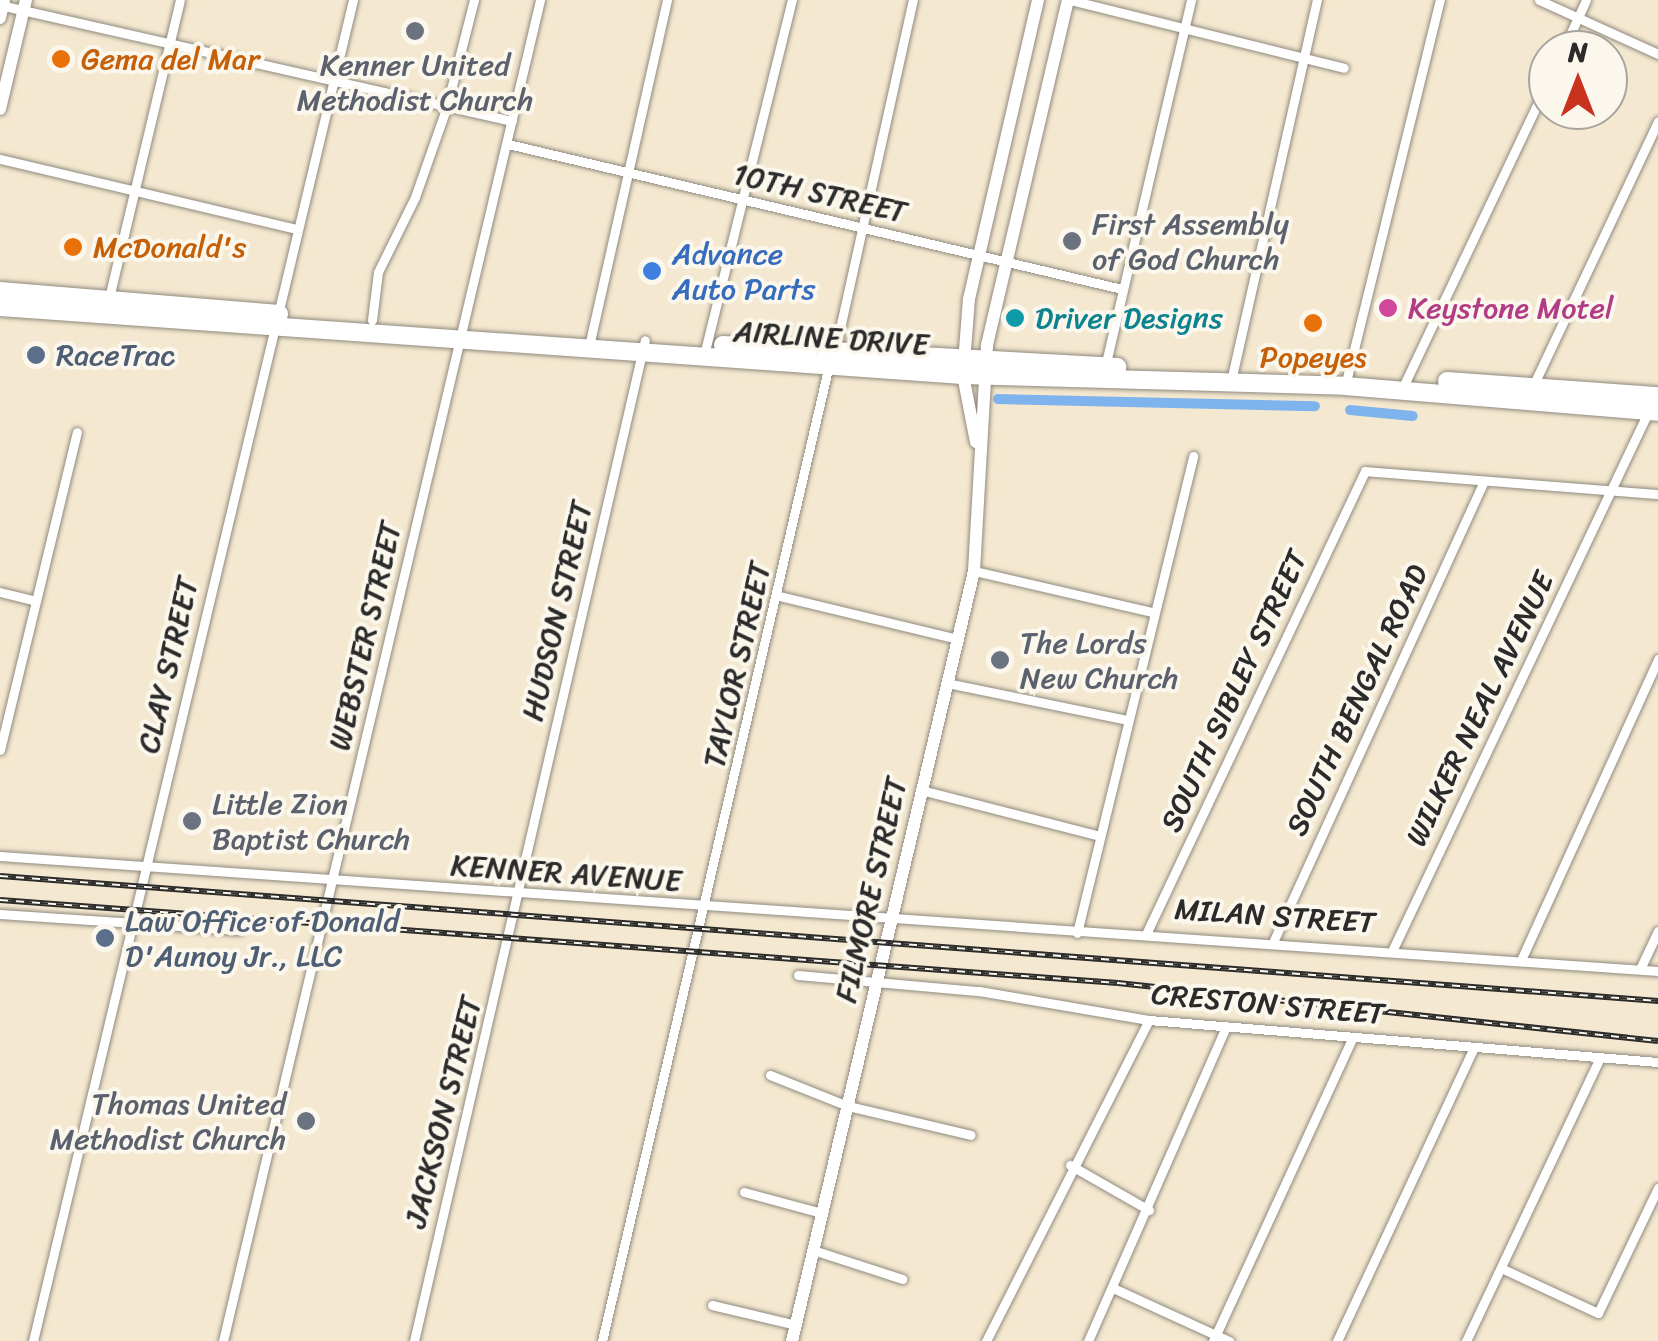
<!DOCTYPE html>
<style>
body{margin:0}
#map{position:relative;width:1658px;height:1341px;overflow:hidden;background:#f4e8d0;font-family:Sriracha,sans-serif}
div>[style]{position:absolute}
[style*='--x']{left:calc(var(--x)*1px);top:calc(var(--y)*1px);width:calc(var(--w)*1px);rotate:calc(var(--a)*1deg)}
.canal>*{height:10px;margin:-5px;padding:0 5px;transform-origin:5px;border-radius:5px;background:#7fb3ed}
.roads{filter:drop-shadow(0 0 2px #908a7e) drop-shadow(0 0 2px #908a7e)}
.street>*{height:9px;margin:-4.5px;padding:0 4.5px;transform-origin:4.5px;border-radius:4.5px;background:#fff}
.secondary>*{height:12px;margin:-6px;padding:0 6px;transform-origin:6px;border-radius:6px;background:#fff}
.highway>*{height:18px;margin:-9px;padding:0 9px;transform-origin:9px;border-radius:9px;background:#fff}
.rail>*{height:6px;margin-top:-3px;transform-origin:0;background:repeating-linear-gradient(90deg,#fbf7ec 0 8px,#2b2b2b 0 16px);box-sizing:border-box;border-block:2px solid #2b2b2b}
.dots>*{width:28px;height:28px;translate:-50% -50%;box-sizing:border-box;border:5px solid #fbf7ec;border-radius:50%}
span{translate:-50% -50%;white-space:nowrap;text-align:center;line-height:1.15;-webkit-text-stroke:8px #fbf7ec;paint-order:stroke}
.food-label{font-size:30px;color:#c56008}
.left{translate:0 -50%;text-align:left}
.worship-label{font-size:30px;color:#5b616d}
.right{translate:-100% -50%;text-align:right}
.street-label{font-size:30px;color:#2b2b2b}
.shop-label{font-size:30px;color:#366cbe}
.hotel-label{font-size:30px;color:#b23c85}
.culture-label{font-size:30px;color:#0d838f}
.service-label{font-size:30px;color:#4e5e75}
.north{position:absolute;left:1528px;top:30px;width:100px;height:100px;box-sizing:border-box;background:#fbf7ec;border:2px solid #a8a59f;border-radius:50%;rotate:0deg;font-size:28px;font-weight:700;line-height:40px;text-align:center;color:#2b2b2b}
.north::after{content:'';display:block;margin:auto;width:35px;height:45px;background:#c8321e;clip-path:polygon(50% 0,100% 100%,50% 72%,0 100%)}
</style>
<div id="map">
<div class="canal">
<i style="--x:998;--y:399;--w:317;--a:1.3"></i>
<i style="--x:1350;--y:410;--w:63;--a:5.4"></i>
</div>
<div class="roads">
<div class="street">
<i style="--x:1070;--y:0;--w:282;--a:13.9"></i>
<i style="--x:1539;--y:0;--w:131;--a:24.4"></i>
<i style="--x:0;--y:5;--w:525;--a:12.77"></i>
<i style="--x:1563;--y:50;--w:55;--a:-65.3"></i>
<i style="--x:508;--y:144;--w:631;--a:13.29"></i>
<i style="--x:0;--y:159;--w:305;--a:13.3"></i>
<i style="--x:108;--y:302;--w:310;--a:-76.6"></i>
<i style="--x:372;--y:320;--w:48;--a:-82.9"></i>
<i style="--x:378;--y:272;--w:84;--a:-63.7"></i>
<i style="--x:415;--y:197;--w:93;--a:-70.6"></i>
<i style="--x:446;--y:109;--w:113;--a:-75.6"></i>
<i style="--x:589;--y:346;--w:355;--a:-77.3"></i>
<i style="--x:835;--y:351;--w:360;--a:-77.5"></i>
<i style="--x:704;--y:355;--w:366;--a:-76.1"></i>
<i style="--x:1105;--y:367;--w:377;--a:-76.8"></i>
<i style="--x:1231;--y:381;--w:391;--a:-77.3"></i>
<i style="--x:1345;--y:386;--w:398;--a:-76.2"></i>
<i style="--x:1532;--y:388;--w:295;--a:-64.7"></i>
<i style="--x:1402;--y:389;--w:341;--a:-64.6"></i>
<i style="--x:974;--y:571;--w:182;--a:13"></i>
<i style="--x:0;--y:592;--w:37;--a:14"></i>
<i style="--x:779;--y:596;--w:184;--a:13.5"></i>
<i style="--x:947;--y:683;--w:184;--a:11.6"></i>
<i style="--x:0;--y:750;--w:327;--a:-76.4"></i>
<i style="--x:921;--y:790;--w:185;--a:14.4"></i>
<i style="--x:0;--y:856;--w:1662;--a:3.97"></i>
<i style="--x:0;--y:914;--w:240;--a:3.8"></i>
<i style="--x:1147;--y:932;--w:510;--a:-64.69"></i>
<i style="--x:1365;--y:471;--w:294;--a:4.5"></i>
<i style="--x:1077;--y:933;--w:491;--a:-76.3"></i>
<i style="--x:1274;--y:940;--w:505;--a:-65.42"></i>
<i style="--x:1393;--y:949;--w:597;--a:-64.59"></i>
<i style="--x:1521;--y:960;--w:331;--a:-65.5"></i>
<i style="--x:1640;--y:969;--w:42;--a:-64.7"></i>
<i style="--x:798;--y:975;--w:182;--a:5.1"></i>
<i style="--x:979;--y:991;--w:172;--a:9.7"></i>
<i style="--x:1149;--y:1020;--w:511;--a:4.72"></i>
<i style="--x:770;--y:1075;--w:84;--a:21.7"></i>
<i style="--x:848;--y:1106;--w:126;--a:13.3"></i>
<i style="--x:1070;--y:1165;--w:91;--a:29.7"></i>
<i style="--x:744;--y:1192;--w:81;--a:15.1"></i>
<i style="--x:813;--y:1250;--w:94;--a:18"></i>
<i style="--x:1501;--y:1268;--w:107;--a:24.9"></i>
<i style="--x:1598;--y:1313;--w:139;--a:-64.4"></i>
<i style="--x:1113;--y:1288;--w:128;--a:24.6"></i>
<i style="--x:712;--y:1305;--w:86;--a:13.4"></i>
<i style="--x:33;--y:1341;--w:1379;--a:-76.58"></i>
<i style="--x:223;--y:1341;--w:1378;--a:-76.7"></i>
<i style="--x:414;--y:1341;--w:1027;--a:-77.01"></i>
<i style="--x:602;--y:1341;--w:1002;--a:-76.91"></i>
<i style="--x:986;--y:1341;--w:360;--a:-63.1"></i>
<i style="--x:1088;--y:1341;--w:344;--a:-66.3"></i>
<i style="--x:1213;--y:1341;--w:335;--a:-65.3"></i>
<i style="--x:1337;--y:1341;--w:324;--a:-65"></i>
<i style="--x:1466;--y:1341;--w:313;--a:-64.7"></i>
</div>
<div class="secondary">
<i style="--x:0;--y:18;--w:18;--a:-77"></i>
<i style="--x:0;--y:109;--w:112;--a:-76.6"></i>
<i style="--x:976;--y:442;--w:68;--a:-101"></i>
<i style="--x:963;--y:375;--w:76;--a:-85.5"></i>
<i style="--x:969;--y:299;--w:307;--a:-77"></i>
<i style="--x:792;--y:1341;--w:791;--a:-76.7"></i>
<i style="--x:974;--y:571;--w:226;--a:-86.7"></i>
<i style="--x:987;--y:345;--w:354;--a:-76.8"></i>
</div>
<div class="highway">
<i style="--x:0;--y:291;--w:280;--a:4.7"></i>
<i style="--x:0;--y:307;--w:965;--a:4.04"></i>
<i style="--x:963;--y:375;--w:382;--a:1.6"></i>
<i style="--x:1345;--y:386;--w:314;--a:4.7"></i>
<i style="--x:723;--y:345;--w:395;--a:3.2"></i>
<i style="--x:1447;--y:381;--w:212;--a:4.1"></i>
</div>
</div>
<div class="rail">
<i style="--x:0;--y:876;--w:1663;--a:4.31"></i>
<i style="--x:0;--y:900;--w:1121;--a:4.25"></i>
<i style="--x:1118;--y:983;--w:543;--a:6.13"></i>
</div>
<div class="dots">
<i style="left:415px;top:31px;background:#6b7280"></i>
<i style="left:61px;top:59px;background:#e8710a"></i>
<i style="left:1072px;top:241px;background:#6b7280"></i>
<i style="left:73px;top:247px;background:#e8710a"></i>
<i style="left:652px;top:271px;background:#3f7fe0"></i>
<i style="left:1388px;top:308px;background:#d1479c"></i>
<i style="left:1015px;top:318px;background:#0f9aa8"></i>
<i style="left:1313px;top:323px;background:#e8710a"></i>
<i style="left:36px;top:355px;background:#5c6f8a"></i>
<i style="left:1000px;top:660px;background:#6b7280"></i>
<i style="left:192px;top:821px;background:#6b7280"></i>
<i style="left:105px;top:938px;background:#5c6f8a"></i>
<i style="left:306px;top:1121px;background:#6b7280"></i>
</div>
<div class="food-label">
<span class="left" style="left:81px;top:59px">Gema del Mar</span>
<span class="left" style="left:93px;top:247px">McDonald's</span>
<span style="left:1313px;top:357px">Popeyes</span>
</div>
<div class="worship-label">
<span style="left:415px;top:82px">Kenner United<br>Methodist Church</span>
<span class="left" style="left:1092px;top:241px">First Assembly<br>of God Church</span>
<span class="left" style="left:1020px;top:660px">The Lords<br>New Church</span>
<span class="left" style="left:212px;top:821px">Little Zion<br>Baptist Church</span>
<span class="right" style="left:286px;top:1121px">Thomas United<br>Methodist Church</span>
</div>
<div class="street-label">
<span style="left:820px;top:193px;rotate:13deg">10TH STREET</span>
<span style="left:831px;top:338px;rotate:4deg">AIRLINE DRIVE</span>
<span style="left:557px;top:611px;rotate:-77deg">HUDSON STREET</span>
<span style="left:365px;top:636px;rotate:-77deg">WEBSTER STREET</span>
<span style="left:168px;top:665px;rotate:-77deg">CLAY STREET</span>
<span style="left:737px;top:665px;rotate:-77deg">TAYLOR STREET</span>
<span style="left:1234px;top:691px;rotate:-65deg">SOUTH SIBLEY STREET</span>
<span style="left:1357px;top:700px;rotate:-65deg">SOUTH BENGAL ROAD</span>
<span style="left:1480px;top:709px;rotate:-64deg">WILKER NEAL AVENUE</span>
<span style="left:566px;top:873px;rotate:4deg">KENNER AVENUE</span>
<span style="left:871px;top:890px;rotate:-77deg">FILMORE STREET</span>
<span style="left:1275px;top:916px;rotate:4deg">MILAN STREET</span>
<span style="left:1268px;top:1004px;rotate:5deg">CRESTON STREET</span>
<span style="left:443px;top:1112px;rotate:-76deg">JACKSON STREET</span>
</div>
<div class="shop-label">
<span class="left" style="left:672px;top:271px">Advance<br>Auto Parts</span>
</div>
<div class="hotel-label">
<span class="left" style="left:1408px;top:308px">Keystone Motel</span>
</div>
<div class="culture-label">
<span class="left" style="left:1035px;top:318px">Driver Designs</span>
</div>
<div class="service-label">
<span class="left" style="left:56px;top:355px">RaceTrac</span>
<span class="left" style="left:125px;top:938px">Law Office of Donald<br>D'Aunoy Jr., LLC</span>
</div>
<div class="north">N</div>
</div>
